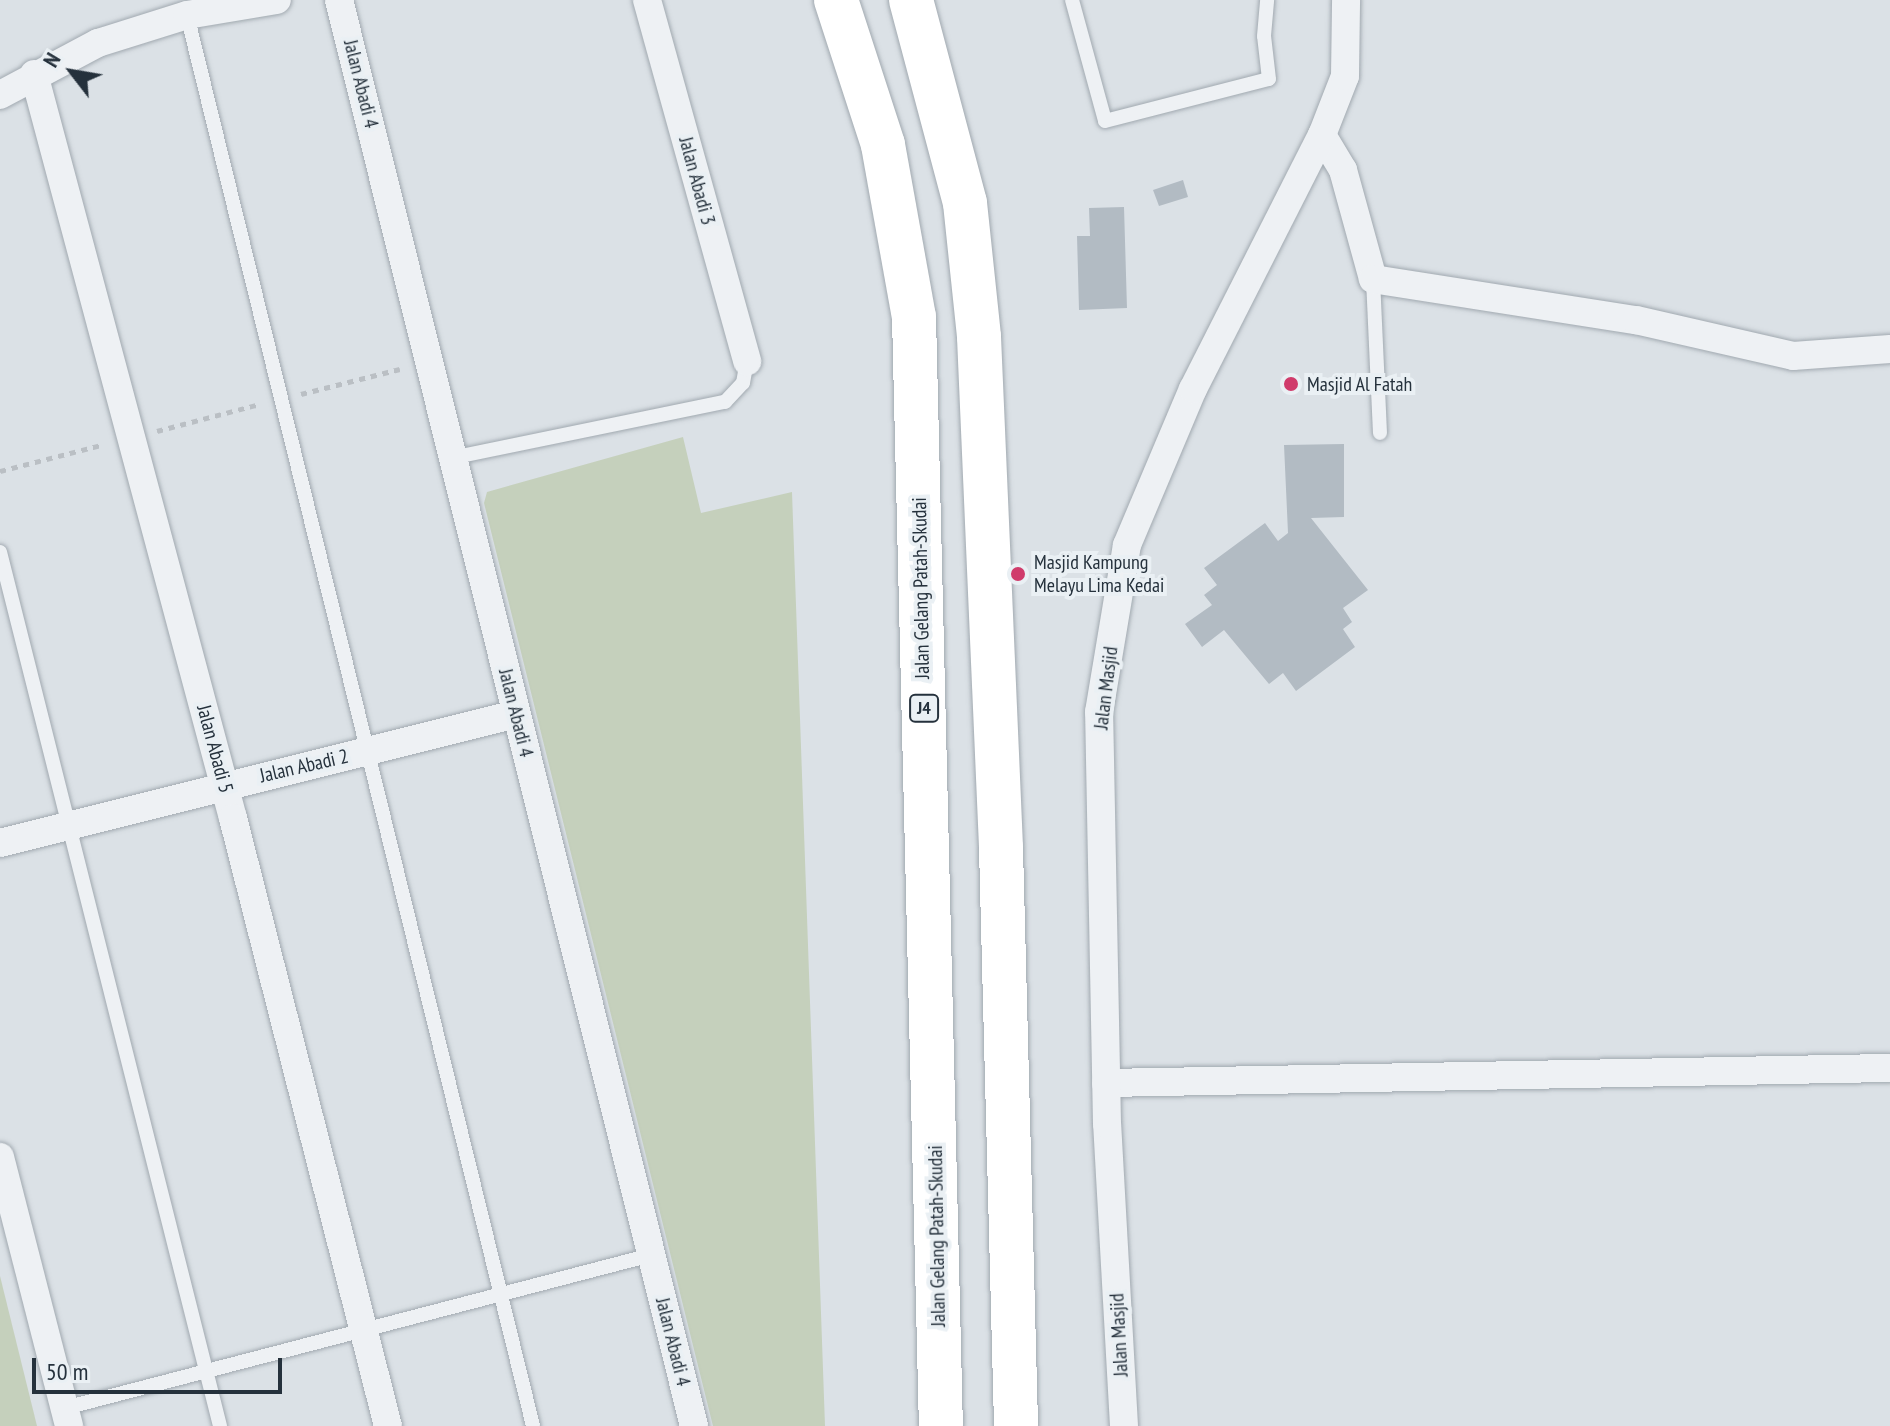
<!DOCTYPE html>
<style>
body{margin:0}
#map{position:relative;width:1890px;height:1426px;overflow:hidden;background:#dbe1e6;font-family:"PT Sans Narrow",sans-serif}
div>[style]{position:absolute}
[style*='--x']{left:calc(var(--x)*1px);top:calc(var(--y)*1px);width:calc(var(--w)*1px);rotate:calc(var(--a)*1deg)}
.green>*{inset:0;background:#c5d0bc}
.building>*{inset:0;background:#b2bbc3}
.path>*{height:5px;margin-top:-2.5px;transform-origin:0;background:repeating-linear-gradient(90deg,#babfc4 0 6px,transparent 0 12px)}
.roads{filter:drop-shadow(0 0 2px #a1a9b0) drop-shadow(0 0 2px #a1a9b0)}
.lane>*{height:14px;margin:-7px;padding:0 7px;transform-origin:7px;border-radius:7px;background:#eef1f4}
.street>*{height:28px;margin:-14px;padding:0 14px;transform-origin:14px;border-radius:14px;background:#eef1f4}
.primary>*{height:44px;margin:-22px;padding:0 22px;transform-origin:22px;border-radius:22px;background:#fff}
.dots>*{width:22px;height:22px;translate:-50% -50%;box-sizing:border-box;border:4px solid #eaf0f4;border-radius:50%}
span{translate:-50% -50%;white-space:nowrap;text-align:center;line-height:1.15;-webkit-text-stroke:8px #eaf0f4;paint-order:stroke}
.shield-label span{padding:2px 6px;background:#eaf0f4;border:2px solid;border-radius:6px;-webkit-text-stroke-width:0}
.shield-label{font-size:18px;color:#25313c;font-weight:700}
.street-label{font-size:20px;color:#25313c}
.poi-label{font-size:20px;color:#25313c}
.left{translate:0 -50%;text-align:left}
.north{position:absolute;left:32px;top:32px;width:80px;height:80px;-webkit-text-stroke:6px #eaf0f4;paint-order:stroke;rotate:301deg;font-size:22px;font-weight:700;line-height:32px;text-align:center;color:#25313c}
.north::after{content:'';display:block;margin:auto;width:28px;height:36px;background:#25313c;clip-path:polygon(50% 0,100% 100%,50% 72%,0 100%)}
.scale{position:absolute;left:32px;top:1358px;width:250px;height:36px;box-sizing:border-box;border:4px solid #25313c;border-top:0;padding-left:10px;font-size:24px;line-height:28px;white-space:nowrap;color:#25313c;-webkit-text-stroke:6px #eaf0f4;paint-order:stroke}
</style>
<div id="map">
<div class="green">
<i style="clip-path:polygon(683px 437px,701px 513px,792px 492px,825px 1426px,713px 1426px,484px 503px,487px 492px)"></i>
<i style="clip-path:polygon(0 1276px,37px 1426px,0 1426px)"></i>
</div>
<div class="building">
<i style="clip-path:polygon(1183px 180px,1188px 197px,1159px 206px,1153px 190px)"></i>
<i style="clip-path:polygon(1124px 207px,1127px 308px,1079px 310px,1077px 236px,1090px 236px,1089px 208px)"></i>
<i style="clip-path:polygon(1344px 444px,1344px 517px,1311px 518px,1368px 590px,1343px 608px,1352px 622px,1343px 629px,1355px 647px,1296px 691px,1283px 673px,1269px 684px,1224px 630px,1202px 647px,1185px 624px,1212px 605px,1204px 595px,1217px 585px,1204px 568px,1265px 523px,1278px 541px,1288px 533px,1284px 445px)"></i>
</div>
<div class="path">
<i style="--x:301;--y:394;--w:102;--a:-14.2"></i>
<i style="--x:157;--y:431;--w:106;--a:-14.7"></i>
<i style="--x:0;--y:471;--w:104;--a:-14.4"></i>
</div>
<div class="roads">
<div class="lane">
<i style="--x:1072;--y:0;--w:125;--a:74.7"></i>
<i style="--x:1105;--y:121;--w:169;--a:-14.4"></i>
<i style="--x:1269;--y:79;--w:43;--a:-96.6"></i>
<i style="--x:1264;--y:36;--w:36;--a:-85"></i>
<i style="--x:187;--y:15;--w:1453;--a:76.22"></i>
<i style="--x:1373;--y:279;--w:154;--a:87.4"></i>
<i style="--x:456;--y:457;--w:275;--a:-11.6"></i>
<i style="--x:725;--y:402;--w:26;--a:-47"></i>
<i style="--x:743;--y:383;--w:22;--a:-80"></i>
<i style="--x:0;--y:552;--w:901;--a:75.87"></i>
<i style="--x:65;--y:1408;--w:606;--a:-14.63"></i>
</div>
<div class="street">
<i style="--x:339;--y:0;--w:1470;--a:76.02"></i>
<i style="--x:647;--y:0;--w:375;--a:74.5"></i>
<i style="--x:34;--y:74;--w:770;--a:75.03"></i>
<i style="--x:233;--y:818;--w:627;--a:75.7"></i>
<i style="--x:0;--y:95;--w:111;--a:-28"></i>
<i style="--x:98;--y:43;--w:93;--a:-17.5"></i>
<i style="--x:187;--y:15;--w:91;--a:-9.5"></i>
<i style="--x:1322;--y:135;--w:41;--a:59"></i>
<i style="--x:1343;--y:170;--w:113;--a:74.6"></i>
<i style="--x:1373;--y:279;--w:266;--a:8.9"></i>
<i style="--x:1636;--y:320;--w:161;--a:12.9"></i>
<i style="--x:1793;--y:356;--w:97;--a:-4.1"></i>
<i style="--x:0;--y:843;--w:532;--a:-14.04"></i>
<i style="--x:1106;--y:1083;--w:784;--a:-1.1"></i>
<i style="--x:0;--y:1157;--w:278;--a:75.6"></i>
<i style="--x:1124;--y:1426;--w:302;--a:-93.2"></i>
<i style="--x:1107;--y:1124;--w:412;--a:-91.1"></i>
<i style="--x:1099;--y:712;--w:169;--a:-80.5"></i>
<i style="--x:1127;--y:545;--w:169;--a:-67.1"></i>
<i style="--x:1193;--y:389;--w:285;--a:-63.1"></i>
<i style="--x:1322;--y:135;--w:63;--a:-68.7"></i>
<i style="--x:1345;--y:76;--w:76;--a:-89.2"></i>
</div>
<div class="primary">
<i style="--x:836;--y:0;--w:152;--a:72"></i>
<i style="--x:883;--y:145;--w:175;--a:79.8"></i>
<i style="--x:914;--y:317;--w:1109;--a:88.61"></i>
<i style="--x:911;--y:0;--w:210;--a:75.1"></i>
<i style="--x:965;--y:203;--w:135;--a:84"></i>
<i style="--x:979;--y:337;--w:511;--a:87.53"></i>
<i style="--x:1001;--y:848;--w:578;--a:88.51"></i>
</div>
</div>
<div class="dots">
<i style="left:1291px;top:384px;background:#d03b6b"></i>
<i style="left:1018px;top:574px;background:#d03b6b"></i>
</div>
<div class="shield-label">
<span style="left:924px;top:708px">J4</span>
</div>
<div class="street-label">
<span style="left:361px;top:84px;rotate:76deg">Jalan Abadi 4</span>
<span style="left:697px;top:181px;rotate:75deg">Jalan Abadi 3</span>
<span style="left:921px;top:588px;rotate:-91deg">Jalan Gelang Patah-Skudai</span>
<span style="left:1106px;top:688px;rotate:-83deg">Jalan Masjid</span>
<span style="left:516px;top:713px;rotate:76deg">Jalan Abadi 4</span>
<span style="left:215px;top:749px;rotate:75deg">Jalan Abadi 5</span>
<span style="left:304px;top:766px;rotate:-13deg">Jalan Abadi 2</span>
<span style="left:937px;top:1236px;rotate:-91deg">Jalan Gelang Patah-Skudai</span>
<span style="left:1119px;top:1335px;rotate:-93deg">Jalan Masjid</span>
<span style="left:673px;top:1342px;rotate:76deg">Jalan Abadi 4</span>
</div>
<div class="poi-label">
<span class="left" style="left:1307px;top:384px">Masjid Al Fatah</span>
<span class="left" style="left:1034px;top:574px">Masjid Kampung<br>Melayu Lima Kedai</span>
</div>
<div class="north">N</div>
<div class="scale">50 m</div>
</div>
